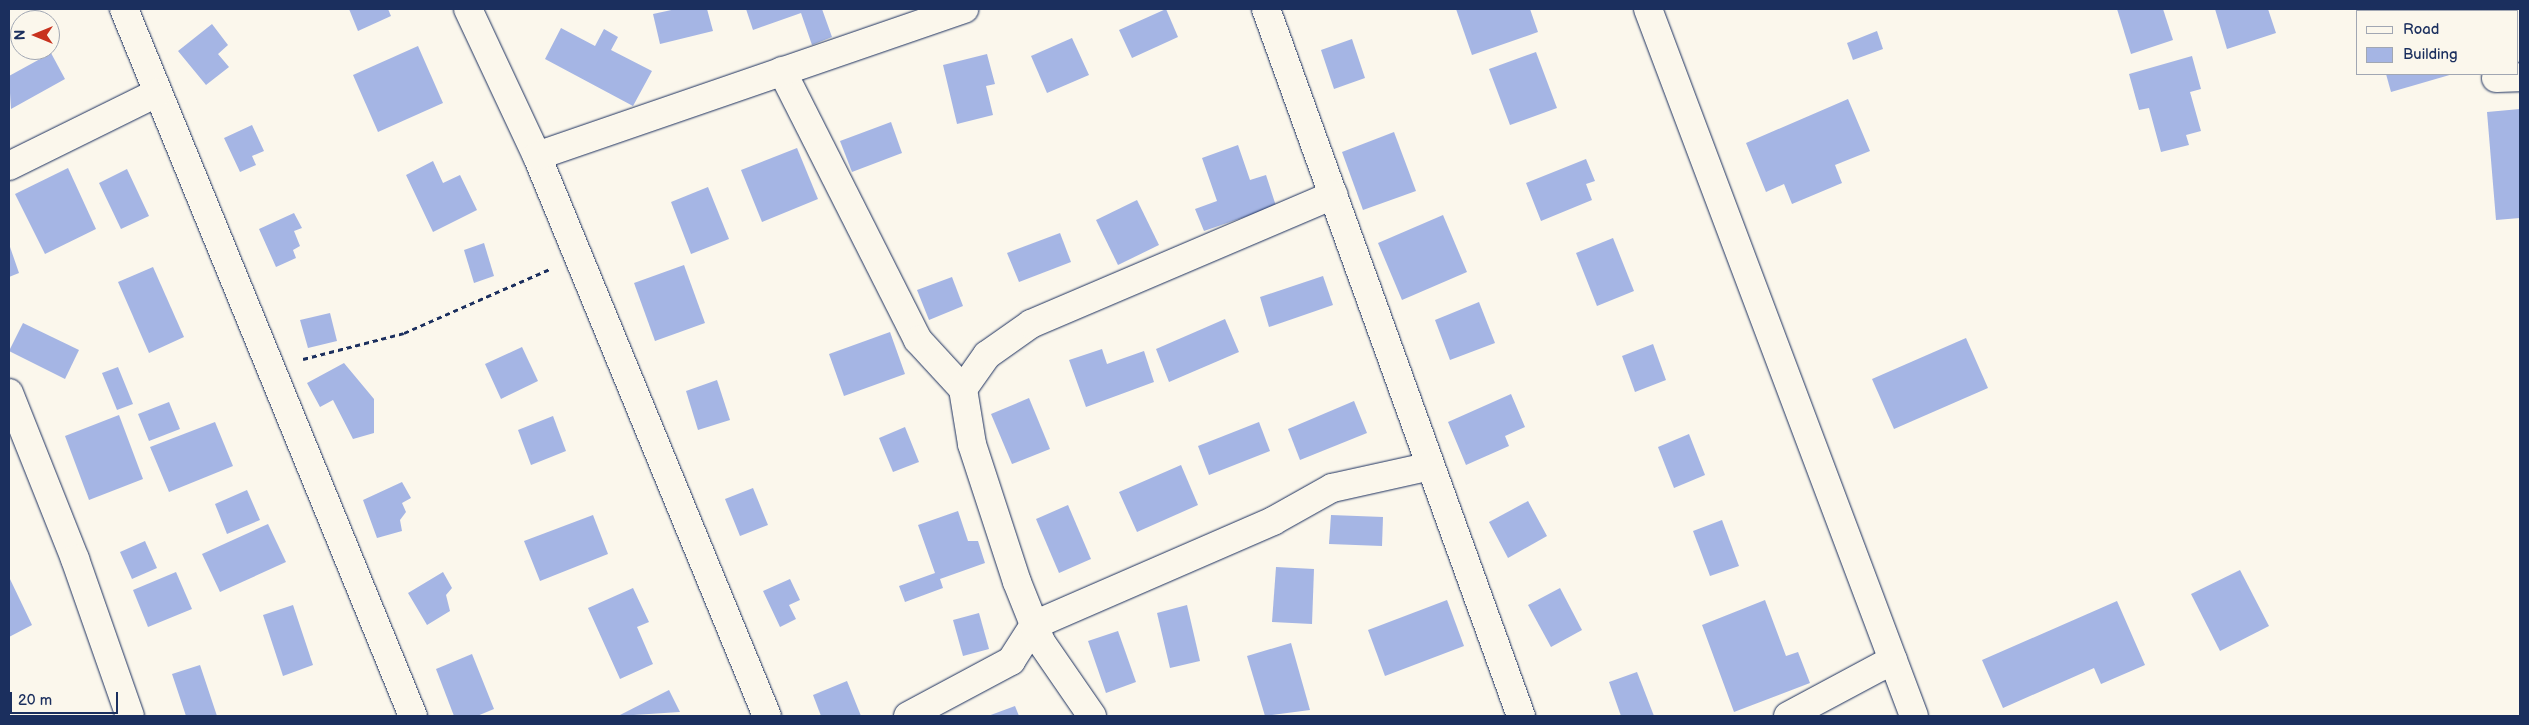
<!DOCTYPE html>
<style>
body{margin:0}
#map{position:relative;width:2529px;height:725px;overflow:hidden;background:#fbf7ec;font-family:"Balsamiq Sans",sans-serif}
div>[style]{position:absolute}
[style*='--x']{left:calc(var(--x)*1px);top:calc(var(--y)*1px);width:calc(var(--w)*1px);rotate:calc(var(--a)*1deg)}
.building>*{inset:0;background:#a5b5e4}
.path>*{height:3px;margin-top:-1.5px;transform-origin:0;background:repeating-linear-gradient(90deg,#1b2f5e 0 5px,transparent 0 9px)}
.roads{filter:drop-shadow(0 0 1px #1b2f5e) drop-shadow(0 0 1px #1b2f5e)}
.street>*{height:28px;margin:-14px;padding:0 14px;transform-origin:14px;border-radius:14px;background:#fbf7ec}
span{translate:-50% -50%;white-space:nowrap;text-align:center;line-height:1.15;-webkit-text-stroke:4.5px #fbf7ec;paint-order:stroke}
.frame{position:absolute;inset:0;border:10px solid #1b2f5e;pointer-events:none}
.legend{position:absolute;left:2356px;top:10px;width:162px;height:65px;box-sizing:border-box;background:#fbf7ec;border:1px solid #a1a7b3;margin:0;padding:6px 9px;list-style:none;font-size:15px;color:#1b2f5e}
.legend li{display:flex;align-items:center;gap:10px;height:25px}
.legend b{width:25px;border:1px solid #a1a7b3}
.north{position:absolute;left:10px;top:10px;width:50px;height:50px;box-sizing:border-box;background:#fbf7ec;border:1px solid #a1a7b3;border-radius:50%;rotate:270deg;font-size:14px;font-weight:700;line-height:20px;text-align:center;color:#1b2f5e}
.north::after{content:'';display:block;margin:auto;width:18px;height:22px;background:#c8321e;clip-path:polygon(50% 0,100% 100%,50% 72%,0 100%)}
.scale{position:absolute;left:10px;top:692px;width:108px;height:22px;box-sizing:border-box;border:2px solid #1b2f5e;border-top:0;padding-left:6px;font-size:15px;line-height:18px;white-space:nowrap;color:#1b2f5e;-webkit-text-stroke:4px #fbf7ec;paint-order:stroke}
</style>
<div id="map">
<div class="building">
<i style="clip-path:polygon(349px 9px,388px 9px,391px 16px,358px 31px)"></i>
<i style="clip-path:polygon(676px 9px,707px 9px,713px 31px,660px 44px,653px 14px)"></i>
<i style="clip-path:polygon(746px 9px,822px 9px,832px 37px,812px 45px,801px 13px,753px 30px)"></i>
<i style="clip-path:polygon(1166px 9px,1178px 37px,1132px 58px,1119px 30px)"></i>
<i style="clip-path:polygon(1456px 9px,1530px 9px,1538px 32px,1472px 55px)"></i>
<i style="clip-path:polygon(2117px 9px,2163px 9px,2173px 40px,2131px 54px)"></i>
<i style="clip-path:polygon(2215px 9px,2268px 9px,2276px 33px,2227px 49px)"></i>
<i style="clip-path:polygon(2367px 9px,2437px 9px,2438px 11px,2368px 11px)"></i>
<i style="clip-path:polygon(212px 24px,228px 45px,218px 54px,229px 67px,206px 85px,178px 51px)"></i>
<i style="clip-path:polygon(561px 28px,595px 46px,604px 29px,618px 37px,611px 50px,652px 71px,633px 106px,545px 59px)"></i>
<i style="clip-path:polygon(1877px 31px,1883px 49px,1853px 60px,1847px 43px)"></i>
<i style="clip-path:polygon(1072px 38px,1089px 75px,1047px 93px,1031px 56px)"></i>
<i style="clip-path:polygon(1352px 39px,1365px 78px,1334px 89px,1321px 50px)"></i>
<i style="clip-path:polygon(418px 46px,443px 103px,378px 132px,353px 75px)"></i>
<i style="clip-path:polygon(1536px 52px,1557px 108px,1510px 125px,1489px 69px)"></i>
<i style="clip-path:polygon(51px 53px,65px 79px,11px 109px,9px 76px)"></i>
<i style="clip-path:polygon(987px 54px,995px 84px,986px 86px,993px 115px,957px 124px,943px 65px)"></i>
<i style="clip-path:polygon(2192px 56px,2201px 89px,2190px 92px,2201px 131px,2186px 135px,2189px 145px,2161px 152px,2149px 108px,2139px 110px,2129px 74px)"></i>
<i style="clip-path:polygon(2386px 74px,2453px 74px,2391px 92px)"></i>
<i style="clip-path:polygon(1848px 99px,1870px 151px,1835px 165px,1842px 183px,1792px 204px,1784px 184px,1766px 192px,1746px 143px)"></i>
<i style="clip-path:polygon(2520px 109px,2520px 218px,2496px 220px,2487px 112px)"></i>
<i style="clip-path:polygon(891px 122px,902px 153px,852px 172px,840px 141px)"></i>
<i style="clip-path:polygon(252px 125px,264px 151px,252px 156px,256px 165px,240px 172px,224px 138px)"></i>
<i style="clip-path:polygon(1394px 132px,1416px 191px,1363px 210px,1342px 152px)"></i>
<i style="clip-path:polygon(1238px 145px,1250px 180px,1266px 175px,1276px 206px,1204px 231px,1195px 209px,1217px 201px,1202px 158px)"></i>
<i style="clip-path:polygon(797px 148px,818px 199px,762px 222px,741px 170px)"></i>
<i style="clip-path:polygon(1586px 159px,1595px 181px,1586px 184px,1592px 200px,1541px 221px,1526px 183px)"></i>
<i style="clip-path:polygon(433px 161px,443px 183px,460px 175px,477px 210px,433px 232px,406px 175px)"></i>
<i style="clip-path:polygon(68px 168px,96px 229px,45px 254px,15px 194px)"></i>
<i style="clip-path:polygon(127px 169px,149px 216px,121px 229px,99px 183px)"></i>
<i style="clip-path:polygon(708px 187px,729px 239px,691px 254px,671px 202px)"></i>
<i style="clip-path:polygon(1137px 200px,1159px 245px,1118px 265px,1096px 220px)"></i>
<i style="clip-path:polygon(294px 213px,302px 228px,294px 231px,300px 246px,293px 250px,296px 258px,276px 267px,259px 229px)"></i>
<i style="clip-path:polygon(1443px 215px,1467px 272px,1402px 300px,1378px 243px)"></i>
<i style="clip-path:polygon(1060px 233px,1071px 262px,1019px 282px,1007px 253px)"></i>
<i style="clip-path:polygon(1613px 238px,1634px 291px,1597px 306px,1576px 253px)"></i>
<i style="clip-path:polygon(484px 243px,494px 276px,474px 283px,464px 250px)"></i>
<i style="clip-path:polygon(9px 244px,19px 273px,9px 277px)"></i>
<i style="clip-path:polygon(684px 265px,705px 323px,655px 341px,634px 283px)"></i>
<i style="clip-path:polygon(153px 267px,184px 337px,149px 353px,118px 282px)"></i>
<i style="clip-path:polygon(1323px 276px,1333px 305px,1269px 327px,1260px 297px)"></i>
<i style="clip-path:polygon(952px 277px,963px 306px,929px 320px,917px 290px)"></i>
<i style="clip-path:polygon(1479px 302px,1495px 343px,1450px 360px,1435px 320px)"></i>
<i style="clip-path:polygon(330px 313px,337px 341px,308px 348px,300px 320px)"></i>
<i style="clip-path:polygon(1225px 319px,1239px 352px,1169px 382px,1156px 349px)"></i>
<i style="clip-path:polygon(23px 323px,79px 350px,65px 379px,9px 351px)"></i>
<i style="clip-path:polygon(890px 332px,905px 374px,844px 396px,829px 354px)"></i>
<i style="clip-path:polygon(1966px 338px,1988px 388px,1894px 429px,1872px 379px)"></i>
<i style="clip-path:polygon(1653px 344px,1666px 380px,1635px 392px,1622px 356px)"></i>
<i style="clip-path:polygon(522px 347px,538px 381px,501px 399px,485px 364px)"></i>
<i style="clip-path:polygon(1102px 349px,1107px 364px,1144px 351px,1154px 382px,1086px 407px,1069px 360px)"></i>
<i style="clip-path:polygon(344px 363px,374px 399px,374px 433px,353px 439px,333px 400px,320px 407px,307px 383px)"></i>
<i style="clip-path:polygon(118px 367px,133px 404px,117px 410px,102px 373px)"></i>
<i style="clip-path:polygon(717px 380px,730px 420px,698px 430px,686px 391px)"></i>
<i style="clip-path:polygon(1511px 394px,1525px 427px,1505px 436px,1509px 446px,1466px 465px,1448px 422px)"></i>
<i style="clip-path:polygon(1029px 398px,1050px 449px,1012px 464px,991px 414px)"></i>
<i style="clip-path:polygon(1354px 401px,1367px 433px,1300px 460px,1288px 429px)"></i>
<i style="clip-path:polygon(169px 402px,180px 429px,149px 441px,138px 414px)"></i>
<i style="clip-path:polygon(119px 415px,143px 479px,89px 500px,65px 436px)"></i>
<i style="clip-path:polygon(553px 416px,566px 451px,531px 465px,518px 430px)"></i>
<i style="clip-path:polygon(215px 422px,233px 466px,169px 492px,150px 447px)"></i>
<i style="clip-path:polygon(1259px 422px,1270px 451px,1209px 475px,1198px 446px)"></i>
<i style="clip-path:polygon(905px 427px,919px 462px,893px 472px,879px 438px)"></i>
<i style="clip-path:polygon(1689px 434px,1705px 475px,1674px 488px,1658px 447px)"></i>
<i style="clip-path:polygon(1181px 465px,1198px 505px,1137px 532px,1119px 492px)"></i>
<i style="clip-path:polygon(402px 482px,411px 498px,402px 503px,406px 512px,400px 520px,402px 531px,377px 538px,363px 500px)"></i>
<i style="clip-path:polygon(753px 488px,768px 525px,740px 536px,725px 499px)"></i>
<i style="clip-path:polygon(247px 490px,260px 520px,227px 534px,215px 504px)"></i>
<i style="clip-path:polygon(1528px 501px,1547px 536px,1508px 558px,1489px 522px)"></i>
<i style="clip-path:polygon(1068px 505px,1091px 559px,1059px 573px,1036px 519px)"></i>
<i style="clip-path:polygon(958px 511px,968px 541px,978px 541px,985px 563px,940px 579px,943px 588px,905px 602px,899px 586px,935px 573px,918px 525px)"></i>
<i style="clip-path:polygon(593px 515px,608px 554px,540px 581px,524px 541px)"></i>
<i style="clip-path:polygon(1331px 515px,1383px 517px,1382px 546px,1329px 544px)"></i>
<i style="clip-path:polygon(1722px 520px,1739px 566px,1710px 576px,1693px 531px)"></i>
<i style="clip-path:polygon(268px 524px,286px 562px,220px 592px,202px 554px)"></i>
<i style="clip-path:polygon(145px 541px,157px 568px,132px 579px,120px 552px)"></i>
<i style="clip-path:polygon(1276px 567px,1314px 569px,1312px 624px,1272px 622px)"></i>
<i style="clip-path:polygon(2240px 570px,2269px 626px,2220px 651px,2191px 594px)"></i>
<i style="clip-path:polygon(176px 572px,192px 609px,148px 627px,133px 590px)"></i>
<i style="clip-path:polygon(443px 572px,452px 588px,446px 595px,450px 611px,427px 625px,408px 593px)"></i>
<i style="clip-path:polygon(9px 577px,32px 625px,9px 637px)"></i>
<i style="clip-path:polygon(790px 579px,800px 600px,789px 605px,796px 619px,780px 627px,763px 591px)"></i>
<i style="clip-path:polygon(633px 588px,649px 622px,637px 627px,653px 664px,620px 679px,588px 608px)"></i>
<i style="clip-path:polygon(1560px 588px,1582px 630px,1551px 647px,1528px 605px)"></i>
<i style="clip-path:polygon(1447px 600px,1464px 646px,1385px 676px,1368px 630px)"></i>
<i style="clip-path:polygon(1765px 600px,1786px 656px,1798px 652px,1810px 683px,1734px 712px,1702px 625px)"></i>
<i style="clip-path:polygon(2117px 601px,2145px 665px,2101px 684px,2094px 668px,2003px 708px,1982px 660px)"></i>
<i style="clip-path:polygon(293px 605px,313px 665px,283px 676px,263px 615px)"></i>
<i style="clip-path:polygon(1187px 605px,1200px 661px,1170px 668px,1157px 613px)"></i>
<i style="clip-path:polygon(979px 613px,989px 649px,963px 656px,953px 620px)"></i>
<i style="clip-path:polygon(1118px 631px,1136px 682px,1106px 693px,1088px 641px)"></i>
<i style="clip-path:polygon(1291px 643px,1310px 710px,1265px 716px,1247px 656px)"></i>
<i style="clip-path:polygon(472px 654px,494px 709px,477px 716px,454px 716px,436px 669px)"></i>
<i style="clip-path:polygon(200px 665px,217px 716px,186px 716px,172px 674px)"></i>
<i style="clip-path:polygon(1637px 672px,1654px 716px,1621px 716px,1609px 682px)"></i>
<i style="clip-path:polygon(847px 681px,861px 716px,821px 716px,813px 695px)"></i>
<i style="clip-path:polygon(669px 690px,680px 712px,618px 716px)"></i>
<i style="clip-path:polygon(1015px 706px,1019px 716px,988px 716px)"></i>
</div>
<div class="path">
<i style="--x:303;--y:359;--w:104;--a:-14.4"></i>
<i style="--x:404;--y:333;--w:159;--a:-23.7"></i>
</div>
<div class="roads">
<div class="street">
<i style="--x:124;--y:9;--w:764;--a:67.77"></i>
<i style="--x:468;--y:9;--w:162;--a:64.9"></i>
<i style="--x:537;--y:156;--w:605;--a:67.67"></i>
<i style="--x:1266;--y:9;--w:752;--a:70.17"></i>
<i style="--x:1648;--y:9;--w:755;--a:69.38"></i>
<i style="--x:782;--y:71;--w:301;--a:63.2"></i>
<i style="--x:918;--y:340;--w:67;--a:47.4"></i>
<i style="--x:2496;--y:78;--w:24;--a:-2"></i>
<i style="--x:537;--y:156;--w:452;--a:-19"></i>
<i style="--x:9;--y:166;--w:165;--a:-26.3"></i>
<i style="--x:9;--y:393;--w:179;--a:68.3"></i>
<i style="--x:75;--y:559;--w:166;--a:70.7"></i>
<i style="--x:908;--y:716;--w:117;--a:-28.1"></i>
<i style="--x:1011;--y:661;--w:43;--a:-57.4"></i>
<i style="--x:1034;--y:625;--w:261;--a:-23.5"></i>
<i style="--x:1273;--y:521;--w:68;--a:-29.2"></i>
<i style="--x:1332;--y:488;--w:101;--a:-12.5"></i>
<i style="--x:1092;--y:716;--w:90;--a:-124.6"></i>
<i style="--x:1041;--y:642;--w:65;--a:-111.8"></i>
<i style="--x:1017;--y:582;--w:145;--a:-108.1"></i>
<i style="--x:972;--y:444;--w:56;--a:-99.3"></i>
<i style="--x:963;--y:389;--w:42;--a:-54.8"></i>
<i style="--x:987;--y:355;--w:54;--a:-35.2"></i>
<i style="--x:1031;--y:324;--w:329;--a:-23.1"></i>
<i style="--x:1788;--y:716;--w:119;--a:-28.1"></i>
</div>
</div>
<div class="frame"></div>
<ul class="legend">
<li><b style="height:6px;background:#fbf7ec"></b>Road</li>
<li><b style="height:14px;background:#a5b5e4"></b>Building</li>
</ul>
<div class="north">N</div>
<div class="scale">20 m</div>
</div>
